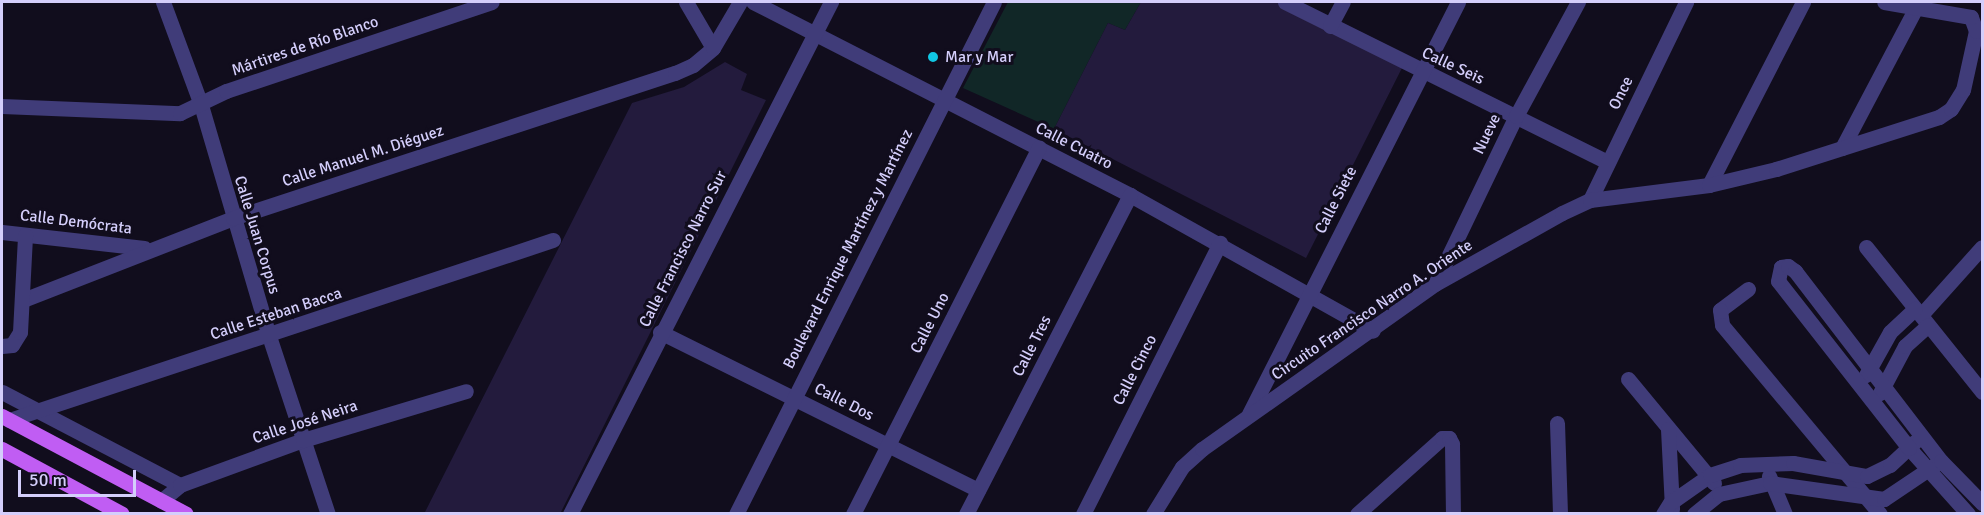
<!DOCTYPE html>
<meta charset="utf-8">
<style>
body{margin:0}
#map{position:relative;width:1984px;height:515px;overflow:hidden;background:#110d1d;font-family:Signika,sans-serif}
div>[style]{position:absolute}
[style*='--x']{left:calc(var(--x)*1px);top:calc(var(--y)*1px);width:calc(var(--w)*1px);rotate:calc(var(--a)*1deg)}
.green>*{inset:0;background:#112727}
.building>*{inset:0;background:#231b3d}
.minor>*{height:15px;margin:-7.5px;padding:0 7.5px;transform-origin:7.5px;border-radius:7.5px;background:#403c79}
.major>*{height:15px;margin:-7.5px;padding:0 7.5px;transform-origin:7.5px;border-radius:7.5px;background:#c05df3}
.dots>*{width:16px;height:16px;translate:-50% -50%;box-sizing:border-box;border:3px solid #110d1d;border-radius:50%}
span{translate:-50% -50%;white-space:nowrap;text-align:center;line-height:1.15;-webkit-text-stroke:6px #110d1d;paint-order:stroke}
.street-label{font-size:16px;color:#d4cefb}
.poi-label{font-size:16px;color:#d4cefb}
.left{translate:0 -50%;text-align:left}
.frame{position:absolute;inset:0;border:3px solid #d4cefb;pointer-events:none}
.scale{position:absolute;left:18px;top:470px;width:118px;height:27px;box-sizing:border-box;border:3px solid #d4cefb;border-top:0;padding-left:8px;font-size:18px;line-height:21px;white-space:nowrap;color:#d4cefb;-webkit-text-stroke:4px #110d1d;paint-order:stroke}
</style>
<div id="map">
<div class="green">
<i style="clip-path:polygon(1008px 2px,1141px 2px,1125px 30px,1108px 23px,1054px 129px,963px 88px)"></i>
</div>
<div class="building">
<i style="clip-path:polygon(1141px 2px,1278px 2px,1404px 64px,1306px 258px,1054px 129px,1108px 23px,1125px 30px)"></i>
<i style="clip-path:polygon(725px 62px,747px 74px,741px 90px,766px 100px,560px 514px,424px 514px,632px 103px,684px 87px)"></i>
</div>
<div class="minor">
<i style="--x:163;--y:2;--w:110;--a:69.7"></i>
<i style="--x:201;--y:105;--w:241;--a:73.6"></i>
<i style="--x:269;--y:336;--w:188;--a:71.7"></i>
<i style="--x:686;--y:2;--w:53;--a:59.6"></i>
<i style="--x:753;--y:2;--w:424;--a:27.1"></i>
<i style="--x:1130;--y:195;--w:278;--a:29.2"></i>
<i style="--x:1285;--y:2;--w:360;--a:26.4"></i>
<i style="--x:1330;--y:26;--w:27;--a:-62"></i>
<i style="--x:2;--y:106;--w:178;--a:2.3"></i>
<i style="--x:180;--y:113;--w:51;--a:-25.6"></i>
<i style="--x:226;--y:91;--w:280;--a:-18.5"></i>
<i style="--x:1842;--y:148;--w:161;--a:-62.2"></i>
<i style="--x:1709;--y:185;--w:206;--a:-62.8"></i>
<i style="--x:1590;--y:200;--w:220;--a:-64.1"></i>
<i style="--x:2;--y:232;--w:143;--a:6.4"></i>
<i style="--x:1866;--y:247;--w:186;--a:51.3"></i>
<i style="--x:1436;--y:282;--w:184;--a:-64.3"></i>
<i style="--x:1516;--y:116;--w:130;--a:-61.5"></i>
<i style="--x:1748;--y:289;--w:35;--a:143"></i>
<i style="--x:1720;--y:310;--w:15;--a:82"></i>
<i style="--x:1722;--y:325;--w:246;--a:50.1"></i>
<i style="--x:23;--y:300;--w:225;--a:-21.3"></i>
<i style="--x:233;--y:218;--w:465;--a:-18.2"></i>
<i style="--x:675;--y:73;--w:20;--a:-24"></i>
<i style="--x:693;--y:65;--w:26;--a:-40"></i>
<i style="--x:713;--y:48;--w:53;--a:-59.6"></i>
<i style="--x:1921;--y:315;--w:91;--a:-48.1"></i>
<i style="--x:660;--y:332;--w:355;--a:26.4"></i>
<i style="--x:2;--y:346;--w:10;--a:-6"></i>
<i style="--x:12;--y:345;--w:15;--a:-58"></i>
<i style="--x:20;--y:332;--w:97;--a:-87"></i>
<i style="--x:1866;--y:375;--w:49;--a:-60.8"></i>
<i style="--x:1890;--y:332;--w:34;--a:-43"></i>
<i style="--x:1628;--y:379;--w:135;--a:50.4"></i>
<i style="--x:2;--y:392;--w:201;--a:27.6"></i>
<i style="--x:1880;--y:393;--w:53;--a:-62"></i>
<i style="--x:1905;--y:346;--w:31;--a:-42"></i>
<i style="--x:1249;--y:414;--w:462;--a:-63.1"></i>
<i style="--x:9;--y:420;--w:573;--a:-18.31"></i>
<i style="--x:1557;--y:423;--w:91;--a:88.1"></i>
<i style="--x:1668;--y:429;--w:80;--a:87.1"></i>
<i style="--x:1769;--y:476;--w:41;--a:67.2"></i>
<i style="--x:161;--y:501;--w:25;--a:-40"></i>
<i style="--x:180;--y:485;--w:131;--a:-20.1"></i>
<i style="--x:303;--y:440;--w:170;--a:-16.7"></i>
<i style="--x:570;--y:514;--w:575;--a:-62.99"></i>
<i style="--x:736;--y:514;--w:573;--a:-63.26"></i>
<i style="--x:853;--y:514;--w:411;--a:-63.1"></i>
<i style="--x:966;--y:514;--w:359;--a:-62.8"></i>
<i style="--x:1083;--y:514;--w:304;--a:-63.2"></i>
<i style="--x:1153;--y:514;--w:55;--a:-58.3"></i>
<i style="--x:1182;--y:467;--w:27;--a:-42"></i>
<i style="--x:1202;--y:449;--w:286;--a:-35.3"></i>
<i style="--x:1435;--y:284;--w:145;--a:-29.2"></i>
<i style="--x:1562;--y:213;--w:31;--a:-25"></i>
<i style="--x:1590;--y:200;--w:120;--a:-7.2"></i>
<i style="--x:1709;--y:185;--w:69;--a:-13.4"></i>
<i style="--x:1776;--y:169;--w:171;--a:-17.7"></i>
<i style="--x:1939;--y:117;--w:14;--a:-34"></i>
<i style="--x:1951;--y:109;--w:22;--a:-58"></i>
<i style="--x:1963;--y:90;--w:60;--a:-77.6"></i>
<i style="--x:1976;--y:31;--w:15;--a:-110"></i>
<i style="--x:1971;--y:17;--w:88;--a:-170.2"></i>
<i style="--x:1357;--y:514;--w:114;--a:-41.8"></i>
<i style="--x:1442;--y:438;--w:7;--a:0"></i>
<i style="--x:1449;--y:438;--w:7;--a:63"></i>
<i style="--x:1452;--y:444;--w:70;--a:89.2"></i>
<i style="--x:1663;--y:514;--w:13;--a:-58"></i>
<i style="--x:1670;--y:503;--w:49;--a:-35"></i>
<i style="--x:1710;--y:475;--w:32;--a:-18"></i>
<i style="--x:1740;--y:465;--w:53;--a:-2.2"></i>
<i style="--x:1793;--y:463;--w:75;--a:10"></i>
<i style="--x:1867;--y:476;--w:25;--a:-26"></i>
<i style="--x:1890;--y:465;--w:34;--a:-43"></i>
<i style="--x:1694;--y:514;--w:32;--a:-39"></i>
<i style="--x:1719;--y:494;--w:52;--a:-12.2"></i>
<i style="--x:1770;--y:483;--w:115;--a:8"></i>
<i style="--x:1884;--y:499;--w:63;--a:-33.9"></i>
<i style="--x:1968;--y:514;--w:89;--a:-131.8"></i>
<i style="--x:1909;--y:448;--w:212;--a:-128.1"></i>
<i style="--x:1778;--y:281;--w:14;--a:-78"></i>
<i style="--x:1781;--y:267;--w:7;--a:-8"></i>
<i style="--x:1788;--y:266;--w:9;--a:36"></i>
<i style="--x:1795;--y:271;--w:240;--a:52.5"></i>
<i style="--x:1941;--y:461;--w:59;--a:45.7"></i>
</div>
<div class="major">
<i style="--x:2;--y:416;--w:208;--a:28"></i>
<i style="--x:2;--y:449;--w:136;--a:28.4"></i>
</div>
<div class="dots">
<i style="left:933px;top:57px;background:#11c7e4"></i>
</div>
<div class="street-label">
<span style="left:305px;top:46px;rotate:-19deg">Mártires de Río Blanco</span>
<span style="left:1453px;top:66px;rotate:25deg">Calle Seis</span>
<span style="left:1621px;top:93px;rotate:-64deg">Once</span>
<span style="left:1487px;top:134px;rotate:-64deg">Nueve</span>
<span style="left:1074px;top:146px;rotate:27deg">Calle Cuatro</span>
<span style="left:363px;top:156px;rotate:-18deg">Calle Manuel M. Diéguez</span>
<span style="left:1336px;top:200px;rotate:-63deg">Calle Siete</span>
<span style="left:76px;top:222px;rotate:7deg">Calle Demócrata</span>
<span style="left:257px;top:235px;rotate:73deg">Calle Juan Corpus</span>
<span style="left:683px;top:249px;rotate:-63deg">Calle Francisco Narro Sur</span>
<span style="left:848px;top:249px;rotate:-63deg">Boulevard Enrique Martínez y Martínez</span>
<span style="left:1372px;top:310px;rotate:-34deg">Circuito Francisco Narro A. Oriente</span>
<span style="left:276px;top:314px;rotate:-18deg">Calle Esteban Bacca</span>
<span style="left:930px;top:323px;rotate:-63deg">Calle Uno</span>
<span style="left:1032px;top:346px;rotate:-63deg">Calle Tres</span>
<span style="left:1135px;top:370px;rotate:-63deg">Calle Cinco</span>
<span style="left:844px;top:402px;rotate:27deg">Calle Dos</span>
<span style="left:305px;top:422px;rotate:-18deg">Calle José Neira</span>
</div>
<div class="poi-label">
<span class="left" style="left:945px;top:57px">Mar y Mar</span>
</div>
<div class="frame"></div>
<div class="scale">50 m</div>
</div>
